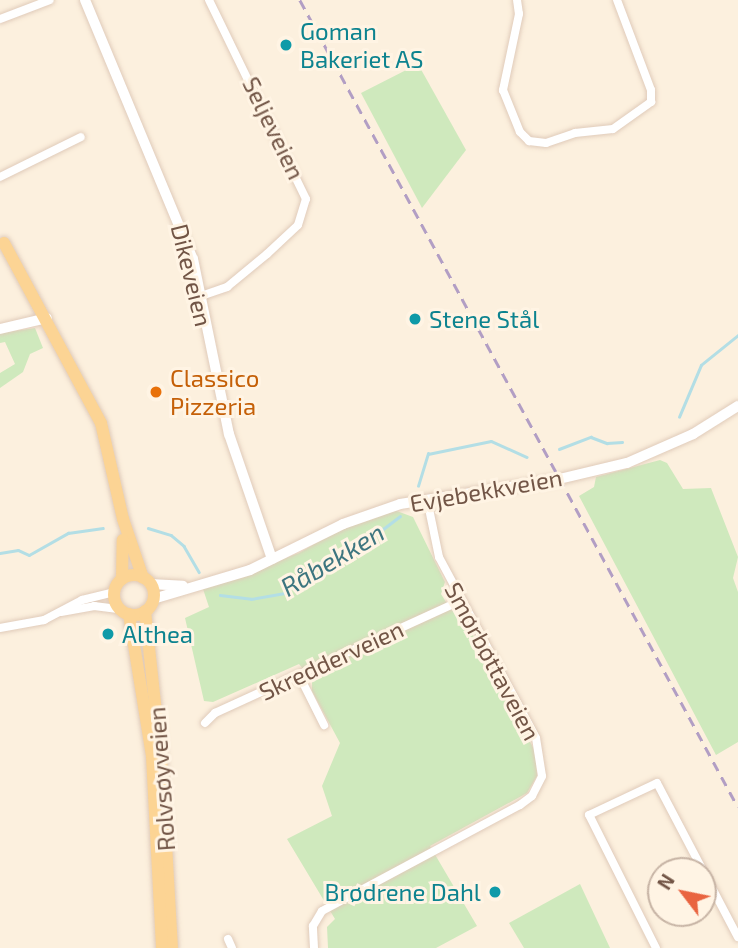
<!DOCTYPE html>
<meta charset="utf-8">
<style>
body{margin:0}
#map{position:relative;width:738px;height:948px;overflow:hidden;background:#fcf0de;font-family:"Exo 2",sans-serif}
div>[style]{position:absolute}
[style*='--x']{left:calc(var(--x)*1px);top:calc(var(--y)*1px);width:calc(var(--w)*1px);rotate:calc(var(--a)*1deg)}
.green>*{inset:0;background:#cfe9bd}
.stream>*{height:2.5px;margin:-1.25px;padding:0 1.25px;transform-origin:1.25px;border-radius:1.25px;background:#b3dee5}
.roads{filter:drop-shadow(0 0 2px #e0cbba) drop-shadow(0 0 2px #e0cbba)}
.street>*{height:8px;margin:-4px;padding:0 4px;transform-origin:4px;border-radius:4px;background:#fff}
.secondary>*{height:10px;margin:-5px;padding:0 5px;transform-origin:5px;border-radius:5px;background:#fff}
.primary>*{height:12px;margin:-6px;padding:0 6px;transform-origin:6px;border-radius:6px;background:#fcd494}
.primary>.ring{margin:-6px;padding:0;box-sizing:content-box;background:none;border:12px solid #fcd494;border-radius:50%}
.rail>*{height:2.5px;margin-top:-1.25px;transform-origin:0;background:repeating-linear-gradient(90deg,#b29ec4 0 10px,transparent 0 17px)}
.dots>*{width:19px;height:19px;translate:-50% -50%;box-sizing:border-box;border:4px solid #fff4e4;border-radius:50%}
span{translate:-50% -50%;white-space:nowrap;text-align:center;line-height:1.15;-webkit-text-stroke:6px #fff4e4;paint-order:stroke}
.culture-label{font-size:24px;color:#0d838f}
.left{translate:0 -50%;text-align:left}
.right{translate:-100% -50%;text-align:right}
.street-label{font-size:24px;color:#725546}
.food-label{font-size:24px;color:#c56008}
.water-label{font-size:26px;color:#3d757f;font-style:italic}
.north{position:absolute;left:647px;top:857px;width:70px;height:70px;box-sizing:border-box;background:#fff4e4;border:2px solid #c7b4a5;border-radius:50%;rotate:302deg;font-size:19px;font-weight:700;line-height:28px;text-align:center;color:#725546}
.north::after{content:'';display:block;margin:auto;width:24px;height:32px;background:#e96440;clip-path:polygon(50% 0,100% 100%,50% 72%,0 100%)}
</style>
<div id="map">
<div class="green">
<i style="clip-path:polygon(418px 64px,466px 150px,422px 208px,361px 93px)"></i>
<i style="clip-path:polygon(35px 328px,43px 348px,30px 354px,23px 372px,0 388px,0 373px,15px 364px,5px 342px,0 343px,0 333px)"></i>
<i style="clip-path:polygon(660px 460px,667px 463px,683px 489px,711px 488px,738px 557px,733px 578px,738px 592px,738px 742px,716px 755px,579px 496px,594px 487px,596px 477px)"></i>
<i style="clip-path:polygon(394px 510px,413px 517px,445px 582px,441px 594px,451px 610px,461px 613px,536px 753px,537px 776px,527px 793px,430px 846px,477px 926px,436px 948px,328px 948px,327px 927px,335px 919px,287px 839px,332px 816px,322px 786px,340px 743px,312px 691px,312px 680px,299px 664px,213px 702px,204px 701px,185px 618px,209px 607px,203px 589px,299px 553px,347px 525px)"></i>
<i style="clip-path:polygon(580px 884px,610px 948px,524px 948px,509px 923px)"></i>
</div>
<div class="stream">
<i style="--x:679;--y:417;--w:56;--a:-67.1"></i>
<i style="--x:701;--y:365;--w:48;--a:-39"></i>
<i style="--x:559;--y:449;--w:34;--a:-21"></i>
<i style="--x:591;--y:437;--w:17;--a:21"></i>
<i style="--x:607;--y:443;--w:15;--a:-4"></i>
<i style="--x:418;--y:486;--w:34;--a:-73"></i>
<i style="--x:428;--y:454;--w:64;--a:-11.7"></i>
<i style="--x:491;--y:441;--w:39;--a:24"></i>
<i style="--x:148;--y:528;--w:24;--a:17"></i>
<i style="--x:171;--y:535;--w:17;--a:40"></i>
<i style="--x:184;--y:546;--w:30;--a:60"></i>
<i style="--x:0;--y:553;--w:18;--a:-9"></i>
<i style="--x:18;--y:550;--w:12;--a:24"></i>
<i style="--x:29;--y:555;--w:45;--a:-29.4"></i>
<i style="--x:68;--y:533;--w:35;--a:-8"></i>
<i style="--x:220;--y:595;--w:31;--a:7"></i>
<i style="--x:251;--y:599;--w:34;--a:-10"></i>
<i style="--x:284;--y:593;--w:50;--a:-40.1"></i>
<i style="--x:322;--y:561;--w:69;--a:-27.7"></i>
<i style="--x:383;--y:529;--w:21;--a:-37"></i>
</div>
<div class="roads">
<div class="street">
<i style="--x:517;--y:0;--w:14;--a:82"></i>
<i style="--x:519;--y:14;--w:78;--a:101.9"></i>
<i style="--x:503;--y:90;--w:45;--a:68"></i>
<i style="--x:520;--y:132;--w:13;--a:45"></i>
<i style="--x:529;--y:141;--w:17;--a:7"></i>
<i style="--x:546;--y:143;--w:31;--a:-19"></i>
<i style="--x:575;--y:133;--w:38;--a:-6"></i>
<i style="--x:613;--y:129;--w:47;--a:-35.4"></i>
<i style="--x:651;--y:102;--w:12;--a:-90"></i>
<i style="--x:651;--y:90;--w:96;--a:-110.7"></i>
<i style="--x:0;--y:19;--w:53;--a:-20.8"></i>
<i style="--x:0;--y:177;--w:90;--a:-26.3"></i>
<i style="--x:201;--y:296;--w:28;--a:-19"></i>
<i style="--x:227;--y:287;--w:52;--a:-39.5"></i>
<i style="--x:267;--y:254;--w:42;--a:-43.1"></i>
<i style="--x:298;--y:225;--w:27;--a:-73"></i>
<i style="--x:306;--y:199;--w:221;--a:-116"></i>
<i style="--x:61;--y:612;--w:34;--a:-10"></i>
<i style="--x:94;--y:606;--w:26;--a:7"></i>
<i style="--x:0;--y:628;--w:45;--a:-10.3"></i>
<i style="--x:44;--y:620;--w:43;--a:-27.8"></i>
<i style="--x:82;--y:600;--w:33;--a:-14"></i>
<i style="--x:300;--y:677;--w:54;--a:63.4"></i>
<i style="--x:205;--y:723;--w:14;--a:-45"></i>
<i style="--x:215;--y:713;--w:269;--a:-24.6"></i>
<i style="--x:228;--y:939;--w:10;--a:66"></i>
<i style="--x:314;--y:948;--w:22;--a:-93"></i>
<i style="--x:313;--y:926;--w:17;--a:-59"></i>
<i style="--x:322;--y:911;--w:225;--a:-28.2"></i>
<i style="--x:520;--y:805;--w:15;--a:-37"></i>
<i style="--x:532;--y:796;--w:22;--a:-63"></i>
<i style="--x:542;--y:776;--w:38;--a:-99"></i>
<i style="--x:536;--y:738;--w:205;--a:-118.2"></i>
<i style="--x:439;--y:557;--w:59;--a:-101.7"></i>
<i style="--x:656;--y:948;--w:149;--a:-116.7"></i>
<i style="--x:589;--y:815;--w:75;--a:-25.2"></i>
<i style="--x:657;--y:783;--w:174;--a:62.3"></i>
</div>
<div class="secondary">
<i style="--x:85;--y:0;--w:281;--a:67.4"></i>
<i style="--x:193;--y:259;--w:179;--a:78.4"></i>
<i style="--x:229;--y:434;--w:132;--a:71"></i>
<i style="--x:0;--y:329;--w:48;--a:-13.2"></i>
<i style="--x:150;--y:584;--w:33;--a:3"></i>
<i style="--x:153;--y:599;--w:101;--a:-16.6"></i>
<i style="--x:250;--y:570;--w:104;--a:-26.3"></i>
<i style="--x:343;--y:524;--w:60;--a:-19.3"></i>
<i style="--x:400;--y:504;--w:157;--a:-8.8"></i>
<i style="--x:555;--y:480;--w:74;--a:-13.3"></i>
<i style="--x:627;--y:463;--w:72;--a:-23.7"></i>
<i style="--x:693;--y:434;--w:53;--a:-31.9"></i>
</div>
<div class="primary">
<i style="--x:4;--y:243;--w:204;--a:61.7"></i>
<i style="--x:101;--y:423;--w:98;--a:77.1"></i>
<i style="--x:123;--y:519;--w:62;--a:71.3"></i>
<i class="ring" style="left:114px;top:575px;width:28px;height:28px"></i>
<i style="--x:122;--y:579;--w:39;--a:-89"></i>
<i style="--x:145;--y:611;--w:148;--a:83.8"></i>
<i style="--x:161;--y:758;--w:190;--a:86.7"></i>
<i style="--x:129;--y:614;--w:144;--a:80.8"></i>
<i style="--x:152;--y:756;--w:192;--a:87"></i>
</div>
</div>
<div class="rail">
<i style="--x:300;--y:0;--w:918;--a:61.51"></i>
</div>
<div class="dots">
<i style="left:286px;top:45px;background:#0f9aa8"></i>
<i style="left:415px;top:319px;background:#0f9aa8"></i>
<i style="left:156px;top:392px;background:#e8710a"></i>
<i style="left:108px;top:634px;background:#0f9aa8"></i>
<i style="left:495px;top:892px;background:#0f9aa8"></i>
</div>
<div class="culture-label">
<span class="left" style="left:300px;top:45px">Goman<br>Bakeriet AS</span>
<span class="left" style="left:429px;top:319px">Stene Stål</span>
<span class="left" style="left:122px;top:634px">Althea</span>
<span class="right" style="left:481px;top:892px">Brødrene Dahl</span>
</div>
<div class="street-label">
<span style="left:274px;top:128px;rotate:64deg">Seljeveien</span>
<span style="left:192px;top:275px;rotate:76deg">Dikeveien</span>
<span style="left:486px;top:490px;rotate:-10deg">Evjebekkveien</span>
<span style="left:331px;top:660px;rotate:-25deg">Skredderveien</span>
<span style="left:493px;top:661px;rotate:62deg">Smørbøttaveien</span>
<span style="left:161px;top:779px;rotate:-94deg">Rolvsøyveien</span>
</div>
<div class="food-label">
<span class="left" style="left:170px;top:392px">Classico<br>Pizzeria</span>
</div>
<div class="water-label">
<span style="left:332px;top:559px;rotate:-31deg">Råbekken</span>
</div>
<div class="north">N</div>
</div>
